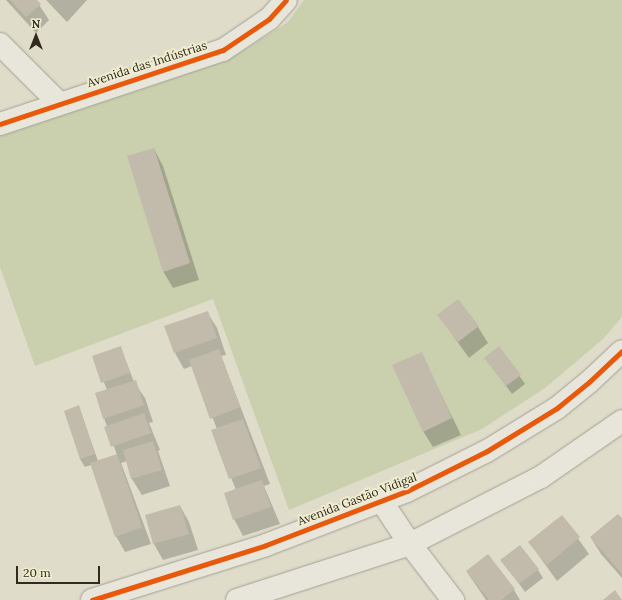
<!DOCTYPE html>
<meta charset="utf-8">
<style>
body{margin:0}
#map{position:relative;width:622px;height:600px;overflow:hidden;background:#dfdcca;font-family:Lora,serif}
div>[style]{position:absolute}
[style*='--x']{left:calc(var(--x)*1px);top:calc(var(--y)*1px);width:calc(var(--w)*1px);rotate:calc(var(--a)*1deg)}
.green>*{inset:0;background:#cacfae}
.shadow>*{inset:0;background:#0003}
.building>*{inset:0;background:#c2bbab}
.roads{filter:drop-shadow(0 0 1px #a4a094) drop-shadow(0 0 1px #a4a094)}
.minor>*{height:22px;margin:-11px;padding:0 11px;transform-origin:11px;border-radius:11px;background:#e8e6db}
.tertiary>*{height:22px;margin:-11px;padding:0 11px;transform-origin:11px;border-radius:11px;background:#e8e6db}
.cycleway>*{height:5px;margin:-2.5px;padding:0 2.5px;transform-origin:2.5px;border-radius:2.5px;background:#e8590c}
span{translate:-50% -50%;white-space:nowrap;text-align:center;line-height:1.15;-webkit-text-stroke:4px #f0ecd0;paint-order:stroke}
.street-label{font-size:12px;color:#312a1d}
.north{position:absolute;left:16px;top:16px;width:40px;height:40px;-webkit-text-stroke:3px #f0ecd0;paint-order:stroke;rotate:0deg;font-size:11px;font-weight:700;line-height:16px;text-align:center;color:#312a1d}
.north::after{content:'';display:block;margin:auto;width:14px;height:18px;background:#312a1d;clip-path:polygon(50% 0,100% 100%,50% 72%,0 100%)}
.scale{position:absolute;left:16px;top:566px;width:84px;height:18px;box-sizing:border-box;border:2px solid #312a1d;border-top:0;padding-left:5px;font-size:12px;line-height:14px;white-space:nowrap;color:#312a1d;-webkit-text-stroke:3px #f0ecd0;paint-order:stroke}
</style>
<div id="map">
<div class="green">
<i style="clip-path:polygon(304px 0,622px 0,622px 317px,603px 339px,545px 388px,482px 429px,289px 510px,213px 299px,35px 366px,0 267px,0 131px,226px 61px,288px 22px)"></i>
</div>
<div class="shadow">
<i style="clip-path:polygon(6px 0,36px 0,49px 20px,36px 33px)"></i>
<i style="clip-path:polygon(46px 0,87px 0,67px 22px)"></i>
<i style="clip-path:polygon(154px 149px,163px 166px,199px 280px,173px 288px,163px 271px)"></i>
<i style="clip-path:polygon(207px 312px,217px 328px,226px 355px,221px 356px,270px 484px,264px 486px,280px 524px,243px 536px,234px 519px,236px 490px,212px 430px,217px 429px,192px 366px,184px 369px,175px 353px)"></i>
<i style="clip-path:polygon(439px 316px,478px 327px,488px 343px,469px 358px)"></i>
<i style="clip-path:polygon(499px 347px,525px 384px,512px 394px,485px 358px)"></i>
<i style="clip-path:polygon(121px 348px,134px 382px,145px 398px,153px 422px,149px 423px,160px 450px,158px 451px,170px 486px,142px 495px,132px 479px,127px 461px,121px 463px,151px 544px,125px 552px,116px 536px,91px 465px,85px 467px,80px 459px,79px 407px,98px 461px,117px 455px,104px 418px,107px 390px,94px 357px)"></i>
<i style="clip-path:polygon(421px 353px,461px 435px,433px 447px,423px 431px)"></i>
<i style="clip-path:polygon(180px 506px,189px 522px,198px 550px,163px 560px,154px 544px)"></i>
<i style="clip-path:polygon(562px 516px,589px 554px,557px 581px,529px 542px)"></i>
<i style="clip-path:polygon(622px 520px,622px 578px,601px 554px,591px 538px)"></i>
<i style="clip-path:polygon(502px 560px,538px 570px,543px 578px,525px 592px)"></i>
<i style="clip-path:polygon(467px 572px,514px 590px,520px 600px,486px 600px)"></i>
</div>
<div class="building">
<i style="clip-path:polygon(10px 0,37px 0,41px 4px,26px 17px)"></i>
<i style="clip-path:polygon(154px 148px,190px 263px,163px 272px,127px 156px)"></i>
<i style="clip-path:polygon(458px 299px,479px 326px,458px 342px,437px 315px)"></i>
<i style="clip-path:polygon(208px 311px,217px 338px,174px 353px,164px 326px)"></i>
<i style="clip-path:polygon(121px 346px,130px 373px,101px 383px,92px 356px)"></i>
<i style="clip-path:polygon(499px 346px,521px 375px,506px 386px,484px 358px)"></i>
<i style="clip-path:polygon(219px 349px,240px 407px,210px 419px,189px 360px)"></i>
<i style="clip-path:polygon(422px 352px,452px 418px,423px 432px,392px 365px)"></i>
<i style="clip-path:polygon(136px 380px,144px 405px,103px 419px,95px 393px)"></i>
<i style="clip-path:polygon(79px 405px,95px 454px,80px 459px,64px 411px)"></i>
<i style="clip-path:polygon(144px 413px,151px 433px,111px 447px,104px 427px)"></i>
<i style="clip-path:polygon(243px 419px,261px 468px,229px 479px,211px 430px)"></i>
<i style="clip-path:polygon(153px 441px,162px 470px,131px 479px,123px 450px)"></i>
<i style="clip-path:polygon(117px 454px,142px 527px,115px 537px,90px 463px)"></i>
<i style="clip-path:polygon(262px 480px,271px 507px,233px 520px,224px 493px)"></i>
<i style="clip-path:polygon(180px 505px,189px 534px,153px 544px,145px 515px)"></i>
<i style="clip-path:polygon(618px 514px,622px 518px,622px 574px,590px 537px)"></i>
<i style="clip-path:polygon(562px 515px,580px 537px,547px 565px,528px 542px)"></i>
<i style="clip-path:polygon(520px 545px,539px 569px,519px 584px,500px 560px)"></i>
<i style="clip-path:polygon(488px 554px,515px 589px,501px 600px,489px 600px,466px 571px)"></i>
<i style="clip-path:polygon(615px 590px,622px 600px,603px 600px)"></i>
</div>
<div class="roads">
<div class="minor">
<i style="--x:0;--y:44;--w:83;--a:45"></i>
<i style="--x:0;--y:124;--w:235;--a:-18.4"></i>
<i style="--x:223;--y:50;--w:55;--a:-34"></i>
<i style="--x:269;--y:19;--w:25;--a:-48"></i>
<i style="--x:382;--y:502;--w:50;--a:56.3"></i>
<i style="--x:410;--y:544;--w:71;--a:52.5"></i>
</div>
<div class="tertiary">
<i style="--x:92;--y:600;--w:182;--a:-17.5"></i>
<i style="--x:266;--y:545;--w:151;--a:-21"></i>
<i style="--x:407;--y:491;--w:89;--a:-26.6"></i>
<i style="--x:487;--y:451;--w:82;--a:-31.6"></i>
<i style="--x:557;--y:408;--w:41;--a:-39.1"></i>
<i style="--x:589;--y:382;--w:45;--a:-43.2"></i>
<i style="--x:237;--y:600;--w:182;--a:-17.9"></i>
<i style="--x:410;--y:544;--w:147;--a:-27.1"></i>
<i style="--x:541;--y:477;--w:98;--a:-34.7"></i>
</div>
</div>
<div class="cycleway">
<i style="--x:0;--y:124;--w:235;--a:-18.4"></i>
<i style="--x:223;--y:50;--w:55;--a:-34"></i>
<i style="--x:269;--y:19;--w:25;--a:-48"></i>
<i style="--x:92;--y:600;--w:182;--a:-17.5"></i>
<i style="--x:266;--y:545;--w:151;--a:-21"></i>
<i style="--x:407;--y:491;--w:89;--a:-26.6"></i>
<i style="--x:487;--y:451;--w:82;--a:-31.6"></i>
<i style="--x:557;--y:408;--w:41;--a:-39.1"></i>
<i style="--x:589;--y:382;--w:45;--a:-43.2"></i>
</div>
<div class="street-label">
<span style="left:147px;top:64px;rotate:-18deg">Avenida das Indústrias</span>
<span style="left:357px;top:499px;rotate:-21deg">Avenida Gastão Vidigal</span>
</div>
<div class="north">N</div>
<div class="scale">20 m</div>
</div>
